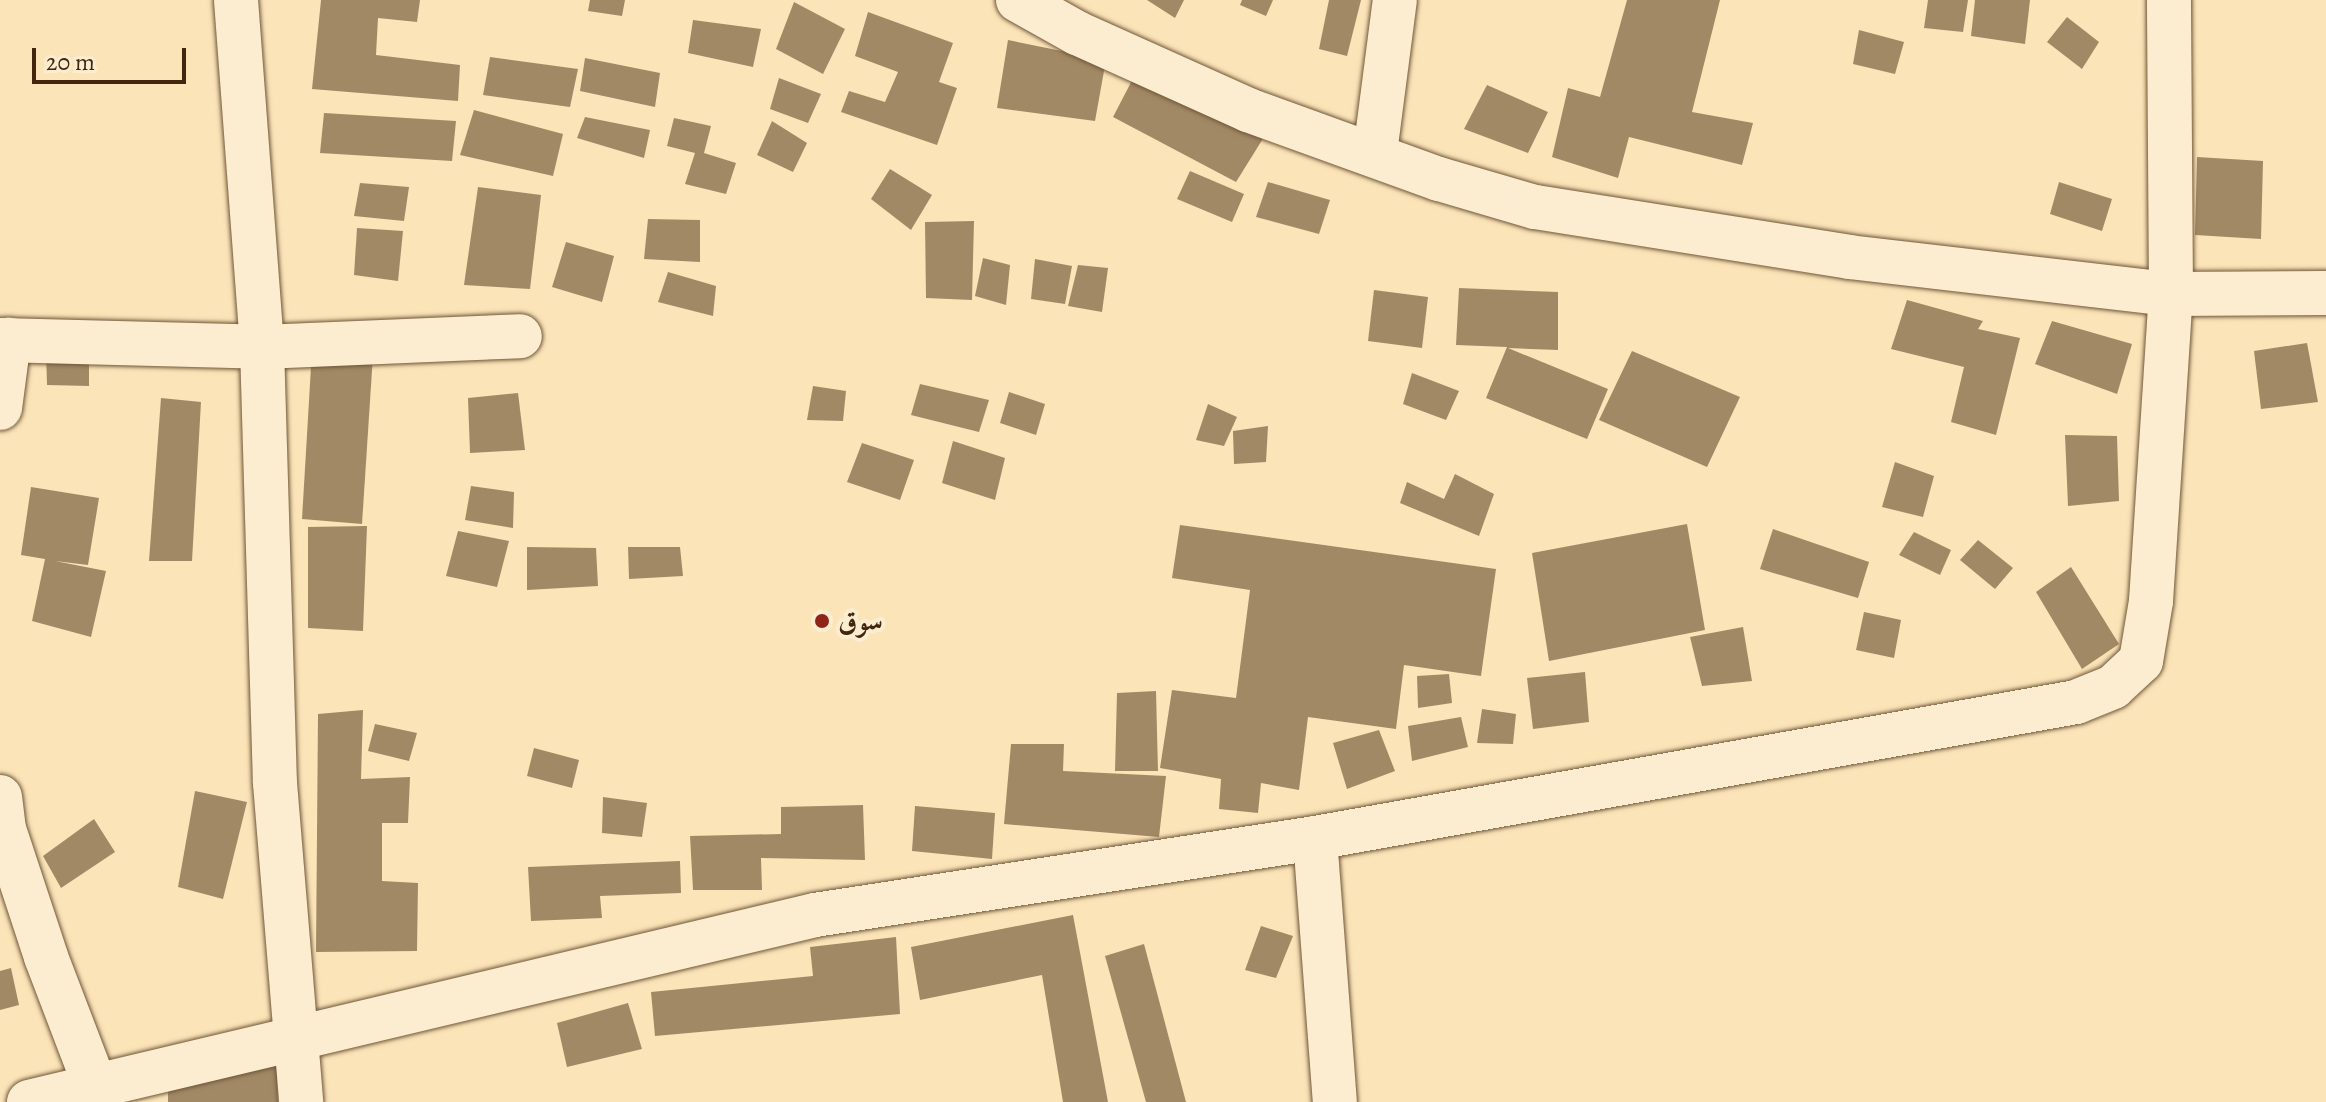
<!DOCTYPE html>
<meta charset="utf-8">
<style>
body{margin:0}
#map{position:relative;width:2326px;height:1102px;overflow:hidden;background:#fbe4b8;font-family:Alegreya,Amiri,serif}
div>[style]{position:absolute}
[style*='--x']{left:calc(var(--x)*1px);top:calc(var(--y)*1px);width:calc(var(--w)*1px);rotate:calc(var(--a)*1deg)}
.building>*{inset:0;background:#a28966}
.roads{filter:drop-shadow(0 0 2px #705638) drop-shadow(0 0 2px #705638)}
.minor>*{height:44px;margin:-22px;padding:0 22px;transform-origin:22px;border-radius:22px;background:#fcedd1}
.dots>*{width:22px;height:22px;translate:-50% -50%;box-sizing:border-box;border:4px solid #fcedd1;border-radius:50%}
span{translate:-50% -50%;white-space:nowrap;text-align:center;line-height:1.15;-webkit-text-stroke:8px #fcedd1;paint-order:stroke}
.poi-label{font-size:28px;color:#42260e;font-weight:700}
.left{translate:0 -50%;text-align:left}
.scale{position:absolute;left:32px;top:48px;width:154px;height:36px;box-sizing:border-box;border:4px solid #42260e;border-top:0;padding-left:10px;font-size:24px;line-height:28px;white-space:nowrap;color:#42260e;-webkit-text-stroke:6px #fcedd1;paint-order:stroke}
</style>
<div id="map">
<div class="building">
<i style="clip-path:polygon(321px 0,420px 0,417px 22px,378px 18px,376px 55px,460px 65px,458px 101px,312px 89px)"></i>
<i style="clip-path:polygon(590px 0,625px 0,622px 16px,588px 11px)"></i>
<i style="clip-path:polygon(1147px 0,1184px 0,1175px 18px)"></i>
<i style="clip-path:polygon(1242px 0,1273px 0,1266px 16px,1240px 5px)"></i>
<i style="clip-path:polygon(1329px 0,1361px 0,1347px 56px,1319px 49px)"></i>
<i style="clip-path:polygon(1627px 0,1720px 0,1692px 112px,1753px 123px,1742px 165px,1629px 137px,1618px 178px,1552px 157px,1568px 88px,1600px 97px)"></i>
<i style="clip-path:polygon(1928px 0,1968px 0,1963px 32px,1924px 28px)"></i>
<i style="clip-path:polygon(1975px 0,2030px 0,2025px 44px,1971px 36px)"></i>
<i style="clip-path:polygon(794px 2px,845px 29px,823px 74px,776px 49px)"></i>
<i style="clip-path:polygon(868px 12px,953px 43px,939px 82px,957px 88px,937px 145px,841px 112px,849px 91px,885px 102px,898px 72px,855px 56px)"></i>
<i style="clip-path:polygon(2067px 17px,2099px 42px,2082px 69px,2047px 42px)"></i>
<i style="clip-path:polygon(693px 20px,761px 29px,753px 67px,688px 53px)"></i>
<i style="clip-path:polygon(1859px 30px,1904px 42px,1895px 74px,1853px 64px)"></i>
<i style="clip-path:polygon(1008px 40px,1106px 60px,1095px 121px,997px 108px)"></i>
<i style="clip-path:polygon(490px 57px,578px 69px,570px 107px,483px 95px)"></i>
<i style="clip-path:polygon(585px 58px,660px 73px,655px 107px,580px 91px)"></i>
<i style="clip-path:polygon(1140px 65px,1264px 137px,1236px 182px,1113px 117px)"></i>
<i style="clip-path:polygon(779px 78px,821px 94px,808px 123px,770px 109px)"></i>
<i style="clip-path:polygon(1487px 85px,1548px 112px,1528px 153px,1464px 129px)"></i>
<i style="clip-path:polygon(474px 110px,563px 134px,553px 176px,460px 155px)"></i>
<i style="clip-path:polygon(324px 113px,456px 121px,452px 161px,320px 153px)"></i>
<i style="clip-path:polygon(585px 117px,650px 130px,644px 158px,577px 138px)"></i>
<i style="clip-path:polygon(674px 118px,711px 126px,704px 153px,736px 163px,726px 194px,685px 184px,695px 153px,667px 146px)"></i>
<i style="clip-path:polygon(772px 121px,807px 143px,793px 172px,757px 155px)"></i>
<i style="clip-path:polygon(2197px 157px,2263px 161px,2261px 239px,2195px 235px)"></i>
<i style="clip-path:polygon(890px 169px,932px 195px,911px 230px,871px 199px)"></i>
<i style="clip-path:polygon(1190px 171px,1244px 194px,1232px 222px,1177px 199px)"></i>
<i style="clip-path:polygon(1268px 182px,1330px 200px,1319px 234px,1256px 217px)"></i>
<i style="clip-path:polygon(2059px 182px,2112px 199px,2102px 231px,2050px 214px)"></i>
<i style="clip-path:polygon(360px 183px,409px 187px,404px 221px,354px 216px)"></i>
<i style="clip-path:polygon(478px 187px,541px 195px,530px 289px,464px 285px)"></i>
<i style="clip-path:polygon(648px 219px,700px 220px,700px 262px,644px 259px)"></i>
<i style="clip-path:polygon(974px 221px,972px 300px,926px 298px,925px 222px)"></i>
<i style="clip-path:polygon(357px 228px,403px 231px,398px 281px,354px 275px)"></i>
<i style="clip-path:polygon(566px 242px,614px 256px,602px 302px,552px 287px)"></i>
<i style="clip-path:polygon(983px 258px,1010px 265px,1006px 305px,975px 296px)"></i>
<i style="clip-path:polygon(1035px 259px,1072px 266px,1065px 304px,1031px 299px)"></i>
<i style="clip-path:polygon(1078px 265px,1108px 268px,1102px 312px,1068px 306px)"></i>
<i style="clip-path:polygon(668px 272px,716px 286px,713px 316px,658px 302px)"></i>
<i style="clip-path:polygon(1459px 288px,1558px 292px,1558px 350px,1508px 348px,1608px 389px,1587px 439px,1486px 398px,1507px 347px,1456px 345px)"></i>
<i style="clip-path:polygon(1374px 290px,1428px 297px,1422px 348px,1368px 341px)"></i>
<i style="clip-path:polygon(1907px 300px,1983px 321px,1978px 329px,2020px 338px,1996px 435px,1951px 422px,1964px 367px,1891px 349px)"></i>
<i style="clip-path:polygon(2052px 321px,2132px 344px,2117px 394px,2035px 364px)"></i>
<i style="clip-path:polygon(2307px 343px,2318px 402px,2261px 409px,2254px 351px)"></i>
<i style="clip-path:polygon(312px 350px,373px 355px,362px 524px,302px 519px)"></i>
<i style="clip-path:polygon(1632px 351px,1740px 397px,1707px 467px,1599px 420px)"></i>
<i style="clip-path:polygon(46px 353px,89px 353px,89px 386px,47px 385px)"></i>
<i style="clip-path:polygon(1412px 373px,1459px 391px,1446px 420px,1403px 404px)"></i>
<i style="clip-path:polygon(920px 384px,989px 400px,979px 432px,911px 415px)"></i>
<i style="clip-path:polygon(813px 386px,846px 391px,843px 421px,807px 420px)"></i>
<i style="clip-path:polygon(1009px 392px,1045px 404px,1036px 435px,1000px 423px)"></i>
<i style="clip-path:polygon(518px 393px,525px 450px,470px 453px,468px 398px)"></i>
<i style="clip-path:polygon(161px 398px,201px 402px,192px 561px,149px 561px)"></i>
<i style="clip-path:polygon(1208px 404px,1237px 417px,1224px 446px,1196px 440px)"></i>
<i style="clip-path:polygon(1268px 426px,1266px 462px,1234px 464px,1233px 431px)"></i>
<i style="clip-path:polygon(2065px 435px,2117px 436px,2119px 501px,2068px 506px)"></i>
<i style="clip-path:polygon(953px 441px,1005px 458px,995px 500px,942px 483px)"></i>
<i style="clip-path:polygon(862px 443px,914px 460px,900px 500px,847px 482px)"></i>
<i style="clip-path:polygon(1895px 462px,1934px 476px,1923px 517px,1882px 507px)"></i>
<i style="clip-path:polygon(1455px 474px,1494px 494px,1479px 536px,1400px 503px,1407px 482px,1444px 499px)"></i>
<i style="clip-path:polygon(471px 486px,514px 492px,513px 528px,465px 520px)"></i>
<i style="clip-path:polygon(31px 487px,99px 498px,88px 565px,55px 561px,106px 571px,91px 637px,32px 621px,45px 559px,21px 555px)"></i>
<i style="clip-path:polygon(1687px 524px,1705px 630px,1549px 661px,1532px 553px)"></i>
<i style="clip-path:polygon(1180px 525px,1496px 569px,1481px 676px,1404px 665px,1396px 729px,1308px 717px,1299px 790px,1261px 783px,1258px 813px,1219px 809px,1221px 779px,1160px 768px,1172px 690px,1236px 698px,1250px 590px,1172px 578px)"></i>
<i style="clip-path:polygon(367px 526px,363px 631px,308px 628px,308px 527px)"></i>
<i style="clip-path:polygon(1773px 529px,1869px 562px,1858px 598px,1760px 569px)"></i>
<i style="clip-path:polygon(458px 531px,509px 541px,497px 587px,446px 576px)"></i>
<i style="clip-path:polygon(1914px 532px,1951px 550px,1940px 575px,1899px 555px)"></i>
<i style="clip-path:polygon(1978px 540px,2013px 568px,1995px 589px,1960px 560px)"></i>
<i style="clip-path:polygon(527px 547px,596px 548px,598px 586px,527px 590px)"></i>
<i style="clip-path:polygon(628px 547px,680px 547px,683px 576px,629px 579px)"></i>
<i style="clip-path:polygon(2071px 567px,2119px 644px,2082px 669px,2036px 592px)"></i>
<i style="clip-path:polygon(1864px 612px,1901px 620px,1894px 658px,1856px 650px)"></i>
<i style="clip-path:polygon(1743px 627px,1752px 681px,1702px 686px,1690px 637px)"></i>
<i style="clip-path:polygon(1585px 672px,1589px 722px,1533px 729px,1527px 678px)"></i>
<i style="clip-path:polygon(1449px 674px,1452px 703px,1418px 708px,1417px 676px)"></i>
<i style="clip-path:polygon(1156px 691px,1158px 771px,1115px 771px,1117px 693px)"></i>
<i style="clip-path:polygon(1482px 709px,1516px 714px,1513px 744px,1477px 743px)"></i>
<i style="clip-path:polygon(363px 710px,361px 779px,410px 777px,408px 823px,382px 823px,382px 881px,418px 883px,417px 951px,316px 952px,318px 714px)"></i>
<i style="clip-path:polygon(1461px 717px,1468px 747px,1412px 761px,1408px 726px)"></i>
<i style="clip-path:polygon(375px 724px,417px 733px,409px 761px,368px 751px)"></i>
<i style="clip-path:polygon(1379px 730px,1395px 771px,1347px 789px,1333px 743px)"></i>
<i style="clip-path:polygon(1011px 744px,1064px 744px,1063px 771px,1166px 776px,1159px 837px,1004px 824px)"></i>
<i style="clip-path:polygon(534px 748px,579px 760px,572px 788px,527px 776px)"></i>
<i style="clip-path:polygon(195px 791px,247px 802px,223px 899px,178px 887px)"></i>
<i style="clip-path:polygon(603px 797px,647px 803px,642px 837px,602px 833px)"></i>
<i style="clip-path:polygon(863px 805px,865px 860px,761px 858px,762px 890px,693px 890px,690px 836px,781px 834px,781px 807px)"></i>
<i style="clip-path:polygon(915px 806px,995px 813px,992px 859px,912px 851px)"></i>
<i style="clip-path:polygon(94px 819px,115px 852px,61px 888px,43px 856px)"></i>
<i style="clip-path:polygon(680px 861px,681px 893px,600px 896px,602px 918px,531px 921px,528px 867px)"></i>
<i style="clip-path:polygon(1073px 915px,1108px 1102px,1063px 1102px,1042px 975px,920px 1000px,911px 947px)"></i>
<i style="clip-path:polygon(1261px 926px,1293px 936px,1276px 978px,1245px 970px)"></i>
<i style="clip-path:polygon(896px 937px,900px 1014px,655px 1036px,651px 992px,813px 976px,810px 947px)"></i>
<i style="clip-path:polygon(1144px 944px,1186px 1102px,1146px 1102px,1105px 956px)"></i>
<i style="clip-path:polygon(11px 968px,19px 1005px,0 1010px,0 971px)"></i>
<i style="clip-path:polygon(628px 1003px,642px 1049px,567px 1067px,557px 1023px)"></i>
<i style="clip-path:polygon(277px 1066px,278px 1102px,168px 1102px,168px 1072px)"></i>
</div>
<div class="roads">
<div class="minor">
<i style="--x:236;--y:0;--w:348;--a:85.7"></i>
<i style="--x:262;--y:347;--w:436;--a:88.3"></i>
<i style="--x:275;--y:783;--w:320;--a:85.3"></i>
<i style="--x:1018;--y:0;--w:68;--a:29.2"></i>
<i style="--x:1077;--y:33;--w:188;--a:24.2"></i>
<i style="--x:1248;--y:110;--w:203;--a:19.9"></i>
<i style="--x:1439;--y:179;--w:100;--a:16.3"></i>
<i style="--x:1535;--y:207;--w:318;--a:9"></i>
<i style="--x:1849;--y:257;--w:324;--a:6.6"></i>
<i style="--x:2171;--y:294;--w:155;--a:-0.4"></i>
<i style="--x:1375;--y:153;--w:154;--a:-82.6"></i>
<i style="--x:0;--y:340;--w:262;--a:1.5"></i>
<i style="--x:262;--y:347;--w:258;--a:-2.4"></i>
<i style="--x:0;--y:408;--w:69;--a:-82.5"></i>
<i style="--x:0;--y:797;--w:32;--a:83"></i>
<i style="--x:4;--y:829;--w:135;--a:71.8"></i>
<i style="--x:46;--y:957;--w:140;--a:69.1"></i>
<i style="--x:1315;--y:838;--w:265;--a:85.7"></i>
<i style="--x:29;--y:1102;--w:808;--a:-13.38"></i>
<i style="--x:815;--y:915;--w:506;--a:-8.75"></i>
<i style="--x:1315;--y:838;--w:773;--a:-10.13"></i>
<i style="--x:2076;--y:702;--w:40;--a:-22"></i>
<i style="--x:2113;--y:687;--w:38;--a:-43"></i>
<i style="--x:2141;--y:661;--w:61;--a:-80.5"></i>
<i style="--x:2151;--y:601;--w:308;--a:-86.3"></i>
<i style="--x:2171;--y:294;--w:294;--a:-90.4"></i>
</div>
</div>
<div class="dots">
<i style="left:822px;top:621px;background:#8f2418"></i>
</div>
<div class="poi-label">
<span class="left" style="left:838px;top:621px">سوق</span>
</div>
<div class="scale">20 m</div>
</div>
